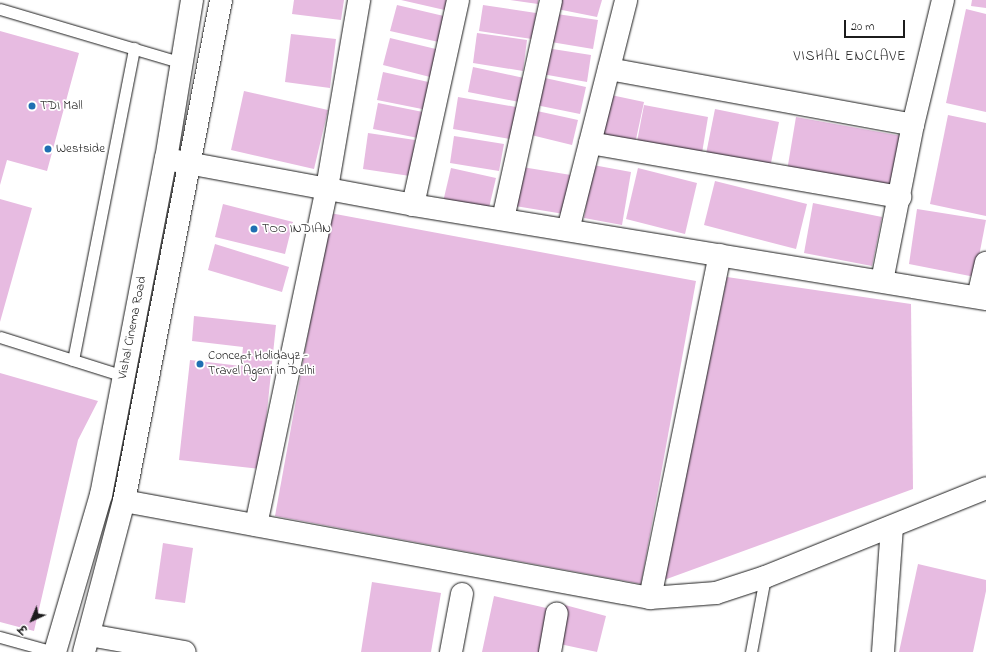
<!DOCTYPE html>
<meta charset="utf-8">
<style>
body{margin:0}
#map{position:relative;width:986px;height:652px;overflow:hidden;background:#fff;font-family:"Indie Flower","Playpen Sans Deva",sans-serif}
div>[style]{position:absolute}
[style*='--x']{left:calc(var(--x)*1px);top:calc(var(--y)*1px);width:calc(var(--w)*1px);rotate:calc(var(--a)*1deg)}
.building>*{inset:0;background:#e7bbe1}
.roads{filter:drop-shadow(0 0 1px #1c1c1c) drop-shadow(0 0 1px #1c1c1c)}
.service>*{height:11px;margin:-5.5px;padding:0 5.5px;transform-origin:5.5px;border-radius:5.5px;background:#fff}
.minor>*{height:22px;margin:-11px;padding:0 11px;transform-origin:11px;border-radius:11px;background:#fff}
.tertiary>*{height:22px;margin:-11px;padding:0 11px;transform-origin:11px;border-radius:11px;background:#fff}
.dots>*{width:11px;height:11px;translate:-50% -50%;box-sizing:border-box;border:2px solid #fff;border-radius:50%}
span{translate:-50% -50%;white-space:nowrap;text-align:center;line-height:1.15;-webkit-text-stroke:3.5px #fff;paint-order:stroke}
.poi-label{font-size:13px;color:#1c1c1c}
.left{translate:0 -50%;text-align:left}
.street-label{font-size:13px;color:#1c1c1c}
.neighbourhood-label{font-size:14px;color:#1c1c1c;letter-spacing:1px}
.north{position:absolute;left:12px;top:600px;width:40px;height:40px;-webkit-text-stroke:3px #fff;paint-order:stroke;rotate:224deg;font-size:11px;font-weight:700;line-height:16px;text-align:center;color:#1c1c1c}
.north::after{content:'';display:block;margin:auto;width:14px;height:18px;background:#1c1c1c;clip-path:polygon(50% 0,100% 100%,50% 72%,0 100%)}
.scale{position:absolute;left:844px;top:20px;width:61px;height:18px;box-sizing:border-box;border:2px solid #1c1c1c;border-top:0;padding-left:5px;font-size:12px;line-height:14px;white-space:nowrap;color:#1c1c1c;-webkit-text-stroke:3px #fff;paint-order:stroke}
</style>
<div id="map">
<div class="building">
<i style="clip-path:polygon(294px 0,344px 0,341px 20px,292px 14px)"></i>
<i style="clip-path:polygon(401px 0,451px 0,449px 11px)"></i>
<i style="clip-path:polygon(510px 0,538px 0,538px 4px)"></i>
<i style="clip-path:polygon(554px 0,602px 0,597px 17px,552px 8px)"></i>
<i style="clip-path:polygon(972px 0,986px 0,986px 8px,971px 6px)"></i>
<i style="clip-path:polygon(397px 5px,448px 17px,443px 43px,390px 31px)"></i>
<i style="clip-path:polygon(483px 5px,536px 13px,532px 39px,479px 31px)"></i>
<i style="clip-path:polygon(966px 9px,986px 14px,986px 112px,946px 103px)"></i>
<i style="clip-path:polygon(550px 13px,598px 20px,593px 49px,545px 41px)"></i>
<i style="clip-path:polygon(0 31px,79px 53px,47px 171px,7px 160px,0 185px)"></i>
<i style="clip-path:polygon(477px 33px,527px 40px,523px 71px,473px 63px)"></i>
<i style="clip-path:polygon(291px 34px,336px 39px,330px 88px,285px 82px)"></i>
<i style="clip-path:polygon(390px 38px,440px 50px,434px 78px,383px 65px)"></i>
<i style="clip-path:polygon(546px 48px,591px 55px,587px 82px,542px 74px)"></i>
<i style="clip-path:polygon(473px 67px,524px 78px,519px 102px,468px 92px)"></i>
<i style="clip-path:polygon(383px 72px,433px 83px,427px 110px,377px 100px)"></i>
<i style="clip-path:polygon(536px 76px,586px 87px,580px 114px,531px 104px)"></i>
<i style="clip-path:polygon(244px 91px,328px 110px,314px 169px,231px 150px)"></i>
<i style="clip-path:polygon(611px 95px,644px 102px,635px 144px,602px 137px)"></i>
<i style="clip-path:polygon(458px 97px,516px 107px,510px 139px,453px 129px)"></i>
<i style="clip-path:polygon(378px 103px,423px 112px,418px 138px,373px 129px)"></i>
<i style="clip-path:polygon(644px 105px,708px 117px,701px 159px,636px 147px)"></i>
<i style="clip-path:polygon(528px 109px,578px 120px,572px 145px,523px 133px)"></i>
<i style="clip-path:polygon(715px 109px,779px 122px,770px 168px,706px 154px)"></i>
<i style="clip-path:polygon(948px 115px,986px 123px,986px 216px,930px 204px)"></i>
<i style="clip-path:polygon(796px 117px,902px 136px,892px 195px,786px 177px)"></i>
<i style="clip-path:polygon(368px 133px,415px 140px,410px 176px,363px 169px)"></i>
<i style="clip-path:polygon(454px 136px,504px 144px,499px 171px,450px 163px)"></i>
<i style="clip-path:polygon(593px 165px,631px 172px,622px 225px,584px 218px)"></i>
<i style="clip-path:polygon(516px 166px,577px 176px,570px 215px,509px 205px)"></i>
<i style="clip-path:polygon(451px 168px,496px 178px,488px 212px,443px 202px)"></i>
<i style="clip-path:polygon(638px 168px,697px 183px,685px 234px,626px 219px)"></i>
<i style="clip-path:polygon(715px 181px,807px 204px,796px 249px,704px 225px)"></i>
<i style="clip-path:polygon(0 199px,32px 208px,0 322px)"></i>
<i style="clip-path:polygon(813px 203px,882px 217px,872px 266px,804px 253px)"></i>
<i style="clip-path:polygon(223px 204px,293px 222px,285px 254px,215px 237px)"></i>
<i style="clip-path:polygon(917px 209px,986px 220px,975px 277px,909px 264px)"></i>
<i style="clip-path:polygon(330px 213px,696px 281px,641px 584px,275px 516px)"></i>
<i style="clip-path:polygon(215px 244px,289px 267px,282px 292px,208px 270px)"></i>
<i style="clip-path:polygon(727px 277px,911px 304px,913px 489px,664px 580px)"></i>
<i style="clip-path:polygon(194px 316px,276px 325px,261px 469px,179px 460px,190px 360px,241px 366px,243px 347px,192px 341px)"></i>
<i style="clip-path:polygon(0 373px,98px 401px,78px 440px,34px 631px,0 622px)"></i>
<i style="clip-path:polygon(163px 543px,193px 548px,185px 603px,155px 599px)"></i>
<i style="clip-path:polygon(918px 564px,986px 580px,986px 591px,973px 652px,899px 652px)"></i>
<i style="clip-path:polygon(372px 582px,441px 593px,431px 652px,361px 652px)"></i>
<i style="clip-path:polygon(494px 596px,555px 610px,546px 652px,482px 652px)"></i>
<i style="clip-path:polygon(565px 605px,606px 616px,597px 652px,555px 643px)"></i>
</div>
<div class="roads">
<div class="service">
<i style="--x:0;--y:9;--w:190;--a:16.5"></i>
<i style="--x:0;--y:337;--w:130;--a:17.5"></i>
<i style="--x:73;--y:360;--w:318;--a:-78.9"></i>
<i style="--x:0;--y:637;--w:56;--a:15.5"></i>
<i style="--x:751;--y:652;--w:76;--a:-79.4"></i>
</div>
<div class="minor">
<i style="--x:609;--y:69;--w:309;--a:10.4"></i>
<i style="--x:590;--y:143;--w:315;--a:9.9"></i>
<i style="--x:166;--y:159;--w:251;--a:10.5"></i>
<i style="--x:413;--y:205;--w:581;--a:9.32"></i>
<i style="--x:413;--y:205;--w:210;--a:-77.6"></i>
<i style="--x:503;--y:219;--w:224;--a:-77.6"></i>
<i style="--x:568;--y:230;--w:237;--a:-75.8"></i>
<i style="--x:882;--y:281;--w:159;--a:-78.8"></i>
<i style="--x:913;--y:125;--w:129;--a:-76.5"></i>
<i style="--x:978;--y:297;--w:35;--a:-77"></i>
<i style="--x:124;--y:501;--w:535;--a:10.45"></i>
<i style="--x:650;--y:598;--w:66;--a:-4.3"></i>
<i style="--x:716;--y:593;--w:52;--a:-18.1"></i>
<i style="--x:765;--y:577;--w:238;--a:-21.9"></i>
<i style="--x:256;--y:525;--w:344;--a:-78.1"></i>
<i style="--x:327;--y:188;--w:191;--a:-80.3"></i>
<i style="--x:650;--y:598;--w:350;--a:-78.5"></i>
<i style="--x:89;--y:635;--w:97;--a:10.1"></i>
<i style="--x:451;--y:652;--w:59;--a:-79.3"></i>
<i style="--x:550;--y:652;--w:39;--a:-80"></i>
<i style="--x:883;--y:652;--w:125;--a:-85.9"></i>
</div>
<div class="tertiary">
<i style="--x:55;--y:652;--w:164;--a:-73.7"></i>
<i style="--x:101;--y:495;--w:342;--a:-79.1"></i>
<i style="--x:166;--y:159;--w:161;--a:-80.7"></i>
<i style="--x:84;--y:652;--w:156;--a:-75.2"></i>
<i style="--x:124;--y:501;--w:510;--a:-79.04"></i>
</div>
</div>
<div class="dots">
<i style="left:32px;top:106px;background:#1f6fb2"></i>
<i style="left:48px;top:149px;background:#1f6fb2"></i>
<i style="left:254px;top:229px;background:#1f6fb2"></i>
<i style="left:200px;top:364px;background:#1f6fb2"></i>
</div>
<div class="poi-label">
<span class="left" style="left:40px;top:106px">TDI Mall</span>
<span class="left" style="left:56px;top:149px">Westside</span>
<span class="left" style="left:262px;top:229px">TOO INDIAN</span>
<span class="left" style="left:208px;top:364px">Concept Holidayz -<br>Travel Agent in Delhi</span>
</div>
<div class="street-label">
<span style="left:133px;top:328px;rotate:-79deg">Vishal Cinema Road</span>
</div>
<div class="neighbourhood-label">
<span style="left:850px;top:57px">VISHAL ENCLAVE</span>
</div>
<div class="north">उ</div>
<div class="scale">20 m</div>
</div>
